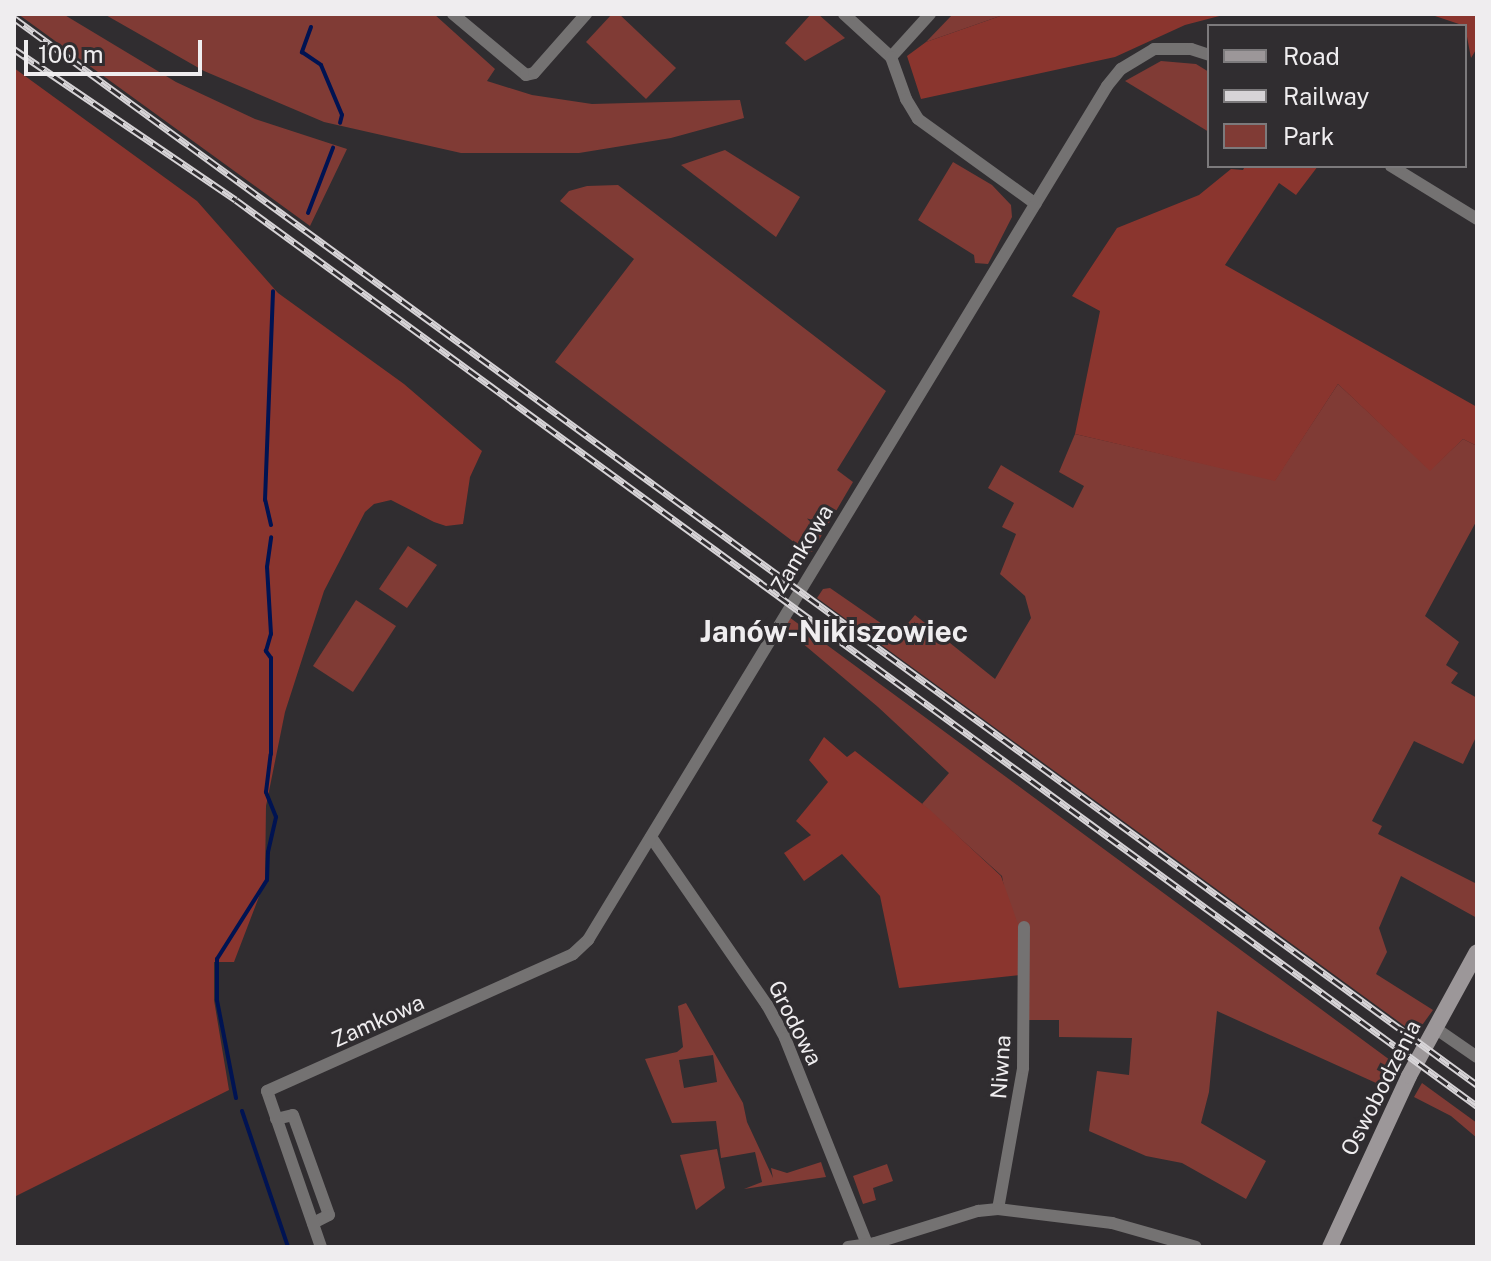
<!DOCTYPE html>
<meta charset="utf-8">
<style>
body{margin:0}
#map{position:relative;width:1491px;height:1261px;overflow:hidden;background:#302d30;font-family:"Public Sans",sans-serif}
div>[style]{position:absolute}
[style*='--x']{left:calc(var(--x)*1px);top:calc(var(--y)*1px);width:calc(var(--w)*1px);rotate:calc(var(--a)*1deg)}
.green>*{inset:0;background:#803b35}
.forest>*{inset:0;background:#8a352e}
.stream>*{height:4px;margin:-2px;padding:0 2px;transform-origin:2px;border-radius:2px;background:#001352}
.street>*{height:12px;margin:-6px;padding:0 6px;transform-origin:6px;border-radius:6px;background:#747272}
.secondary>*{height:16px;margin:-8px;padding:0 8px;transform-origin:8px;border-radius:8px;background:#9c9799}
.rail>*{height:7px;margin-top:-3.5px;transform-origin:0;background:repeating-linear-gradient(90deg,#302d30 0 12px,#d7d4d7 0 24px);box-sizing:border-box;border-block:2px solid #d7d4d7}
span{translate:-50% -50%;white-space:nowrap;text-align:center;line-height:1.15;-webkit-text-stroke:6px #302d30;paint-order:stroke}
.street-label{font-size:22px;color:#efedef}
.district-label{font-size:30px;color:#efedef;font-weight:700}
.frame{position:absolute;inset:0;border:16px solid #efedef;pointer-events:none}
.legend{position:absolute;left:1207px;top:24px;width:260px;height:144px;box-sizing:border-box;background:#302d30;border:2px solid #7c7a7c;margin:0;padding:10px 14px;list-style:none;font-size:24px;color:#efedef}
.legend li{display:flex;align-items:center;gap:16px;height:40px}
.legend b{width:40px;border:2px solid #7c7a7c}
.scale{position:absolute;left:24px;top:40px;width:178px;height:36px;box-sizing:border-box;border:4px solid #efedef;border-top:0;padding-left:10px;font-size:24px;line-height:28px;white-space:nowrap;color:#efedef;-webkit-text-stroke:6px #302d30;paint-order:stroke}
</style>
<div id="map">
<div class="green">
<i style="clip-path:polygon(18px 14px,63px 14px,176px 82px,255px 119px,347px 149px,310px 226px)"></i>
<i style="clip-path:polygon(104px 14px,434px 14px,495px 69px,487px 81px,532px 95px,592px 104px,740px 100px,744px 118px,671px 138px,579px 153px,461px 153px,324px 122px,204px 71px)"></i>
<i style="clip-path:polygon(612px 14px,619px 14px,676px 68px,646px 99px,586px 42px)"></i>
<i style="clip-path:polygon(811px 14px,818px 14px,845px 38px,805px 61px,785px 43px)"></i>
<i style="clip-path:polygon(953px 14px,1006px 14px,926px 42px)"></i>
<i style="clip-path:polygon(1161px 61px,1196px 64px,1209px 72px,1209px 132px,1125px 81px)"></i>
<i style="clip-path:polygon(725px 150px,800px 197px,776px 237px,681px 165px)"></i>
<i style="clip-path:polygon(953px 162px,992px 185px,1011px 205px,1012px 217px,988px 264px,975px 263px,974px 255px,918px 220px)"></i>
<i style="clip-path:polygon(618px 185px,886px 391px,837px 470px,853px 482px,812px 552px,807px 552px,555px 362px,634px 259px,560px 201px,569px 191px,587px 186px)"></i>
<i style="clip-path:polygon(1338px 384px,1430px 470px,1463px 439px,1477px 446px,1477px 520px,1425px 616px,1459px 642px,1446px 665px,1458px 673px,1451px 683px,1477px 698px,1477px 735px,1463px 764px,1414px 741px,1372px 821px,1382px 826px,1378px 834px,1477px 884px,1477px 918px,1401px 876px,1379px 928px,1387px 952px,1376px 974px,1433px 1010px,1420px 1028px,1406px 1027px,817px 598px,823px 589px,830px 588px,898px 635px,915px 615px,995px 679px,1031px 618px,1025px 596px,1000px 574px,1016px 534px,1002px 527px,1014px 503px,988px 488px,1001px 465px,1073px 508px,1084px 486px,1059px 472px,1075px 434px,1275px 480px)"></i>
<i style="clip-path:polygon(408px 546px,437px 565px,407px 608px,379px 589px)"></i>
<i style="clip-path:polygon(356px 600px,396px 626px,353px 692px,313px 666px)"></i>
<i style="clip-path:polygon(789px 617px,1394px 1063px,1385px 1087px,1217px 1011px,1209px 1092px,1201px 1123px,1266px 1161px,1246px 1199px,1182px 1163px,1146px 1156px,1089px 1131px,1097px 1071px,1129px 1075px,1132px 1038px,1059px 1037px,1059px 1020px,1028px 1020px,1002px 876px,922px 804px,949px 773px,878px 707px,782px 626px)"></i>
<i style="clip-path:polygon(evenodd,686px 1003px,743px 1103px,747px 1122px,773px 1178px,771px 1168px,787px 1173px,821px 1162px,826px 1177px,744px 1189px,762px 1182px,755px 1152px,721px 1158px,716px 1121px,672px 1123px,645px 1059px,677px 1052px,683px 1047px,678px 1006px,686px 1003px,713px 1055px,717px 1082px,684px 1088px,679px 1060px,713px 1055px)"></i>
<i style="clip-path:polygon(1422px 1083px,1477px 1123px,1477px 1138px,1451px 1116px,1414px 1097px)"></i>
<i style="clip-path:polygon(717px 1149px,725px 1188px,696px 1210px,680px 1155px)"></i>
<i style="clip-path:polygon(887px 1164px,893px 1181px,873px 1188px,876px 1200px,863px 1204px,853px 1176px)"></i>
</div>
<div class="forest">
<i style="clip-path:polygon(1006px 14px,1227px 14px,1185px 25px,1115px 57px,921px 99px,907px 56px,926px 42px)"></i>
<i style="clip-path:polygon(1429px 14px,1477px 14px,1477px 48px,1471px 58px,1465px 26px)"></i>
<i style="clip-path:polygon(14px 68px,197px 201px,278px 293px,404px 384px,482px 451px,470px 477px,463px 524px,446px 526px,434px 522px,391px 500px,374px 504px,365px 512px,324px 591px,285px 712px,266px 806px,265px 881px,234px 962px,214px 962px,214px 1000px,229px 1090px,14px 1197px)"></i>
<i style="clip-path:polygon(1245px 166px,1318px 166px,1296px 195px,1279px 183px,1225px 265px,1477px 407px,1477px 446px,1463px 439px,1430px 471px,1338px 384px,1275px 481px,1075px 434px,1100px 311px,1072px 296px,1117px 228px,1199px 195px,1231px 169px,1243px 170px)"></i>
<i style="clip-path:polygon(824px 737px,847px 757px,855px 751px,930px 810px,1001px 876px,1019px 927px,1020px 975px,899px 988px,880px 896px,842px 854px,804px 881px,784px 853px,811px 835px,796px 821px,828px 782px,809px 760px)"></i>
</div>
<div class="stream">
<i style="--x:311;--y:27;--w:27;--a:110"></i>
<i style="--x:302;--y:52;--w:23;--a:34"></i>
<i style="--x:321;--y:65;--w:54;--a:67.2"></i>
<i style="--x:342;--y:115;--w:8;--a:104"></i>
<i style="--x:308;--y:213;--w:70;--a:-69"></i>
<i style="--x:271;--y:525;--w:26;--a:-103"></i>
<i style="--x:265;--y:500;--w:209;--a:-87.8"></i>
<i style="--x:236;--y:1098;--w:100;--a:-101"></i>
<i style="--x:217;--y:1000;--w:41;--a:-90"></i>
<i style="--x:217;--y:959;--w:93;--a:-57.7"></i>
<i style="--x:267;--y:880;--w:28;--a:-88"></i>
<i style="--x:268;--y:852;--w:36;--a:-77"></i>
<i style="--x:276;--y:817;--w:27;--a:-112"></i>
<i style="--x:266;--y:792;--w:38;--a:-83"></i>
<i style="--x:271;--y:754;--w:96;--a:-90"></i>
<i style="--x:271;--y:658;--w:9;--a:-126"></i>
<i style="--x:266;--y:651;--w:18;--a:-74"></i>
<i style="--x:271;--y:634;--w:67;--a:-93.4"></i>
<i style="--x:267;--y:567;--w:30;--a:-82"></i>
<i style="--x:242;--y:1111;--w:144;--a:71.3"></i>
</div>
<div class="street">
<i style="--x:453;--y:14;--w:95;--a:39.9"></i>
<i style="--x:526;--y:75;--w:8;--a:-14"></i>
<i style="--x:534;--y:73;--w:79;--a:-48.6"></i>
<i style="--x:844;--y:14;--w:64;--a:42.5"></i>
<i style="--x:930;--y:14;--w:58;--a:132.2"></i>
<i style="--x:891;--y:57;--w:45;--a:70.3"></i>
<i style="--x:906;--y:99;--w:23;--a:59"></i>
<i style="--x:918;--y:119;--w:145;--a:35.8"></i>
<i style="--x:1391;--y:166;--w:101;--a:31.6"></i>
<i style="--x:651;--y:837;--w:204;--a:55.4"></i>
<i style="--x:767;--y:1005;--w:38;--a:61"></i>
<i style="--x:785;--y:1038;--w:225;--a:68.3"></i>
<i style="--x:1435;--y:1028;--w:51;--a:34.6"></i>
<i style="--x:276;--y:1119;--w:17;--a:-13"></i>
<i style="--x:293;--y:1115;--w:106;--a:70.2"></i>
<i style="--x:329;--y:1215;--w:18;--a:153"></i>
<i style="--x:998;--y:1209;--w:143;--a:-79.9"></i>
<i style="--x:1023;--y:1068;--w:141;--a:-89.6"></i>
<i style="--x:321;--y:1247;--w:165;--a:-109.1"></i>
<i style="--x:267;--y:1091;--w:335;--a:-24.1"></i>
<i style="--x:573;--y:954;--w:21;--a:-43"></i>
<i style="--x:588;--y:940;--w:999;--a:-58.71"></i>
<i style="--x:1107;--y:86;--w:22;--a:-51"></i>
<i style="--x:1121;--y:69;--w:39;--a:-31"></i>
<i style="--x:1154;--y:49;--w:37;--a:0"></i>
<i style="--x:1191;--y:49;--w:19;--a:18"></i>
<i style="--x:848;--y:1247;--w:27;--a:-8"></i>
<i style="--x:875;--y:1243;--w:108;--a:-17.3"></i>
<i style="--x:978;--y:1211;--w:20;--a:-6"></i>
<i style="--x:998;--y:1209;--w:115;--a:7"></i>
<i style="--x:1112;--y:1223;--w:87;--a:15.9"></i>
</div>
<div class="secondary">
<i style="--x:1330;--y:1247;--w:188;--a:-65.2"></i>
<i style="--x:1409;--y:1076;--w:141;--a:-61.3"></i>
</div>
<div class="rail">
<i style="--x:14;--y:18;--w:1811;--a:36.1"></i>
<i style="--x:14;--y:49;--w:268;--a:34.2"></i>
<i style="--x:236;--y:200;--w:1537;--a:36.13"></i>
</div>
<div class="street-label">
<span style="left:802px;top:549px;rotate:-59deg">Zamkowa</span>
<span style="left:378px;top:1021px;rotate:-24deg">Zamkowa</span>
<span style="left:795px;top:1023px;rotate:63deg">Grodowa</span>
<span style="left:1001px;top:1067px;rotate:-86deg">Niwna</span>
<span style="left:1381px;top:1088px;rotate:-63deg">Oswobodzenia</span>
</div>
<div class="district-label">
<span style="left:834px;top:631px">Janów-Nikiszowiec</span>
</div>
<div class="frame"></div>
<ul class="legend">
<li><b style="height:10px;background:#9c9799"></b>Road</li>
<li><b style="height:10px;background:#d7d4d7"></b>Railway</li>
<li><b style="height:22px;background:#803b35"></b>Park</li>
</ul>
<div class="scale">100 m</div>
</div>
